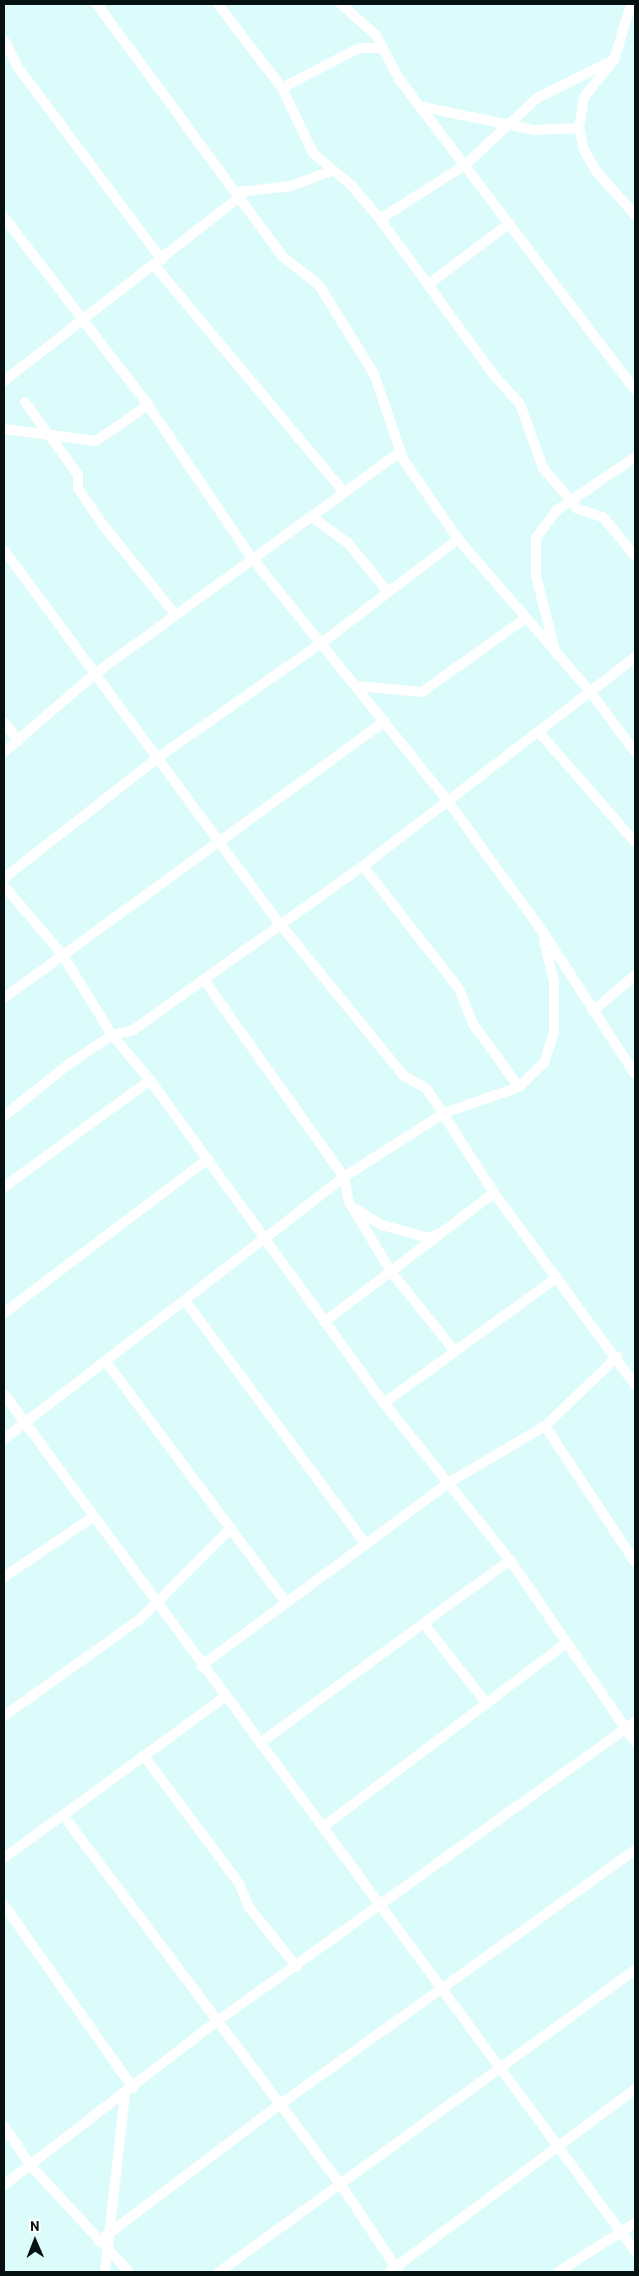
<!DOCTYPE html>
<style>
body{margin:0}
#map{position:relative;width:639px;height:2276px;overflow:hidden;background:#dbfcfb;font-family:Barlow,sans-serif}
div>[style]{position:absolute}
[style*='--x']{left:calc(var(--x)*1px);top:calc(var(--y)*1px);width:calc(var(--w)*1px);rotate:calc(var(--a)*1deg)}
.minor>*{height:10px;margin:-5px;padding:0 5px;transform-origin:5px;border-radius:5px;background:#fff}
span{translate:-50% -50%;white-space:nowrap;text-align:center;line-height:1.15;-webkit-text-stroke:4px #fff;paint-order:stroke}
.frame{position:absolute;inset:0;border:5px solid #061111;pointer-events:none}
.north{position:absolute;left:10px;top:2216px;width:50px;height:50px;-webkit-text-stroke:4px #fff;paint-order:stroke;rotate:359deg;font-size:14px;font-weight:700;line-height:20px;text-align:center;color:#061111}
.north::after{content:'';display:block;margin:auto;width:18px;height:22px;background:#061111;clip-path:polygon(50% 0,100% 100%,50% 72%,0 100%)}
</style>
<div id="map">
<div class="minor">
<i style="--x:97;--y:4;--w:314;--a:53.7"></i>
<i style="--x:283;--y:257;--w:46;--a:37.9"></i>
<i style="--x:319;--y:285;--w:105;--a:58.3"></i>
<i style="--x:374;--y:374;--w:90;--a:71.2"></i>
<i style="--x:403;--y:459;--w:97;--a:55.5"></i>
<i style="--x:458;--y:539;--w:200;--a:49.1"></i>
<i style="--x:589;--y:690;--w:77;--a:53.4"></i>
<i style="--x:218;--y:4;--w:106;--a:52.7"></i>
<i style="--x:282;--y:88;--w:72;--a:64.5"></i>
<i style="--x:313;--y:153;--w:51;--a:40.2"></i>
<i style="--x:352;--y:186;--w:43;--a:49.7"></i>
<i style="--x:380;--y:219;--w:192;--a:53.9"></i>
<i style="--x:493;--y:374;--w:40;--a:48"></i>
<i style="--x:520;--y:404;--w:68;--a:70.2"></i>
<i style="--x:543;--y:468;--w:54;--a:49.5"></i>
<i style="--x:578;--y:509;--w:26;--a:18"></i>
<i style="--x:603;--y:517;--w:50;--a:50.6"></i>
<i style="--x:341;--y:4;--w:47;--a:41.5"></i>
<i style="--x:376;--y:35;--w:50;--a:62.4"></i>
<i style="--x:399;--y:79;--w:390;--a:52.8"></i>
<i style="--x:4;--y:40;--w:29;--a:63"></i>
<i style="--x:17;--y:66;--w:242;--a:53.2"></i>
<i style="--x:282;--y:88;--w:87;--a:-27.5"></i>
<i style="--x:359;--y:48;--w:22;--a:0"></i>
<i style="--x:423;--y:107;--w:113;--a:11.7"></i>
<i style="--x:534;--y:130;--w:45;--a:-2.5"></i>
<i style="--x:579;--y:128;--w:23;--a:77"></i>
<i style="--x:584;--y:150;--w:24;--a:60"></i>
<i style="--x:596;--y:171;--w:59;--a:48.4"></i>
<i style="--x:579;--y:128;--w:31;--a:-81"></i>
<i style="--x:584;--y:97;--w:48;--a:-51"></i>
<i style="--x:614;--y:60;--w:59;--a:-73.1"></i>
<i style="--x:238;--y:192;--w:53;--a:-6.5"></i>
<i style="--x:291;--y:186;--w:43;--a:-20.6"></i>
<i style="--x:4;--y:217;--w:237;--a:52.5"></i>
<i style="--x:148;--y:405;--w:184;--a:55.9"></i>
<i style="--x:251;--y:557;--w:312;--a:51.1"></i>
<i style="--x:447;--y:800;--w:163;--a:54"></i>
<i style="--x:543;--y:932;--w:169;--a:57.1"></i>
<i style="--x:380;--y:219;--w:101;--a:-32.4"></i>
<i style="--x:465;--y:165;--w:98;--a:-42.9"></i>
<i style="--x:537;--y:98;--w:86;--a:-26.3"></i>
<i style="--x:154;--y:265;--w:295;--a:50.1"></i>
<i style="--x:429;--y:284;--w:101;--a:-37"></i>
<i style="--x:4;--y:381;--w:302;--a:-38"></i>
<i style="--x:25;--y:402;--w:90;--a:54"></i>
<i style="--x:78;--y:475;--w:13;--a:90"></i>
<i style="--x:78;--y:488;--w:45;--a:56"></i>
<i style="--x:103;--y:525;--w:114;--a:51"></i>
<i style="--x:4;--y:429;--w:93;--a:7.4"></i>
<i style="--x:96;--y:441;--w:63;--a:-34.7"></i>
<i style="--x:312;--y:517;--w:44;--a:35.8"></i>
<i style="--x:348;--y:543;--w:62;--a:50.9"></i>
<i style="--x:4;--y:550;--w:465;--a:53.6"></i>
<i style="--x:280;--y:924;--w:196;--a:50.8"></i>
<i style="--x:404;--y:1076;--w:26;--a:29"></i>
<i style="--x:427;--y:1089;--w:124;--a:57.2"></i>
<i style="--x:494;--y:1193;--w:238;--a:53.7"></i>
<i style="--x:556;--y:654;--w:81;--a:-104.4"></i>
<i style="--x:536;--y:576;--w:38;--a:-90"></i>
<i style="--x:536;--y:538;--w:34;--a:-53"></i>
<i style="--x:556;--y:511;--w:96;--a:-34.4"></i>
<i style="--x:358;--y:686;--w:64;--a:5.4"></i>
<i style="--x:422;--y:692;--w:124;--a:-35.5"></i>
<i style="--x:4;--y:722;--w:24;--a:54"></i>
<i style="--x:538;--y:731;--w:147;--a:48.9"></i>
<i style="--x:4;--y:752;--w:121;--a:-40.7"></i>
<i style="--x:96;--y:673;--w:376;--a:-36"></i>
<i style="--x:363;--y:866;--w:156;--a:52"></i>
<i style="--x:459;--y:989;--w:38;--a:68"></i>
<i style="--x:473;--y:1024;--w:78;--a:53.9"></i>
<i style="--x:4;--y:878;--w:198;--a:-38"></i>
<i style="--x:160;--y:756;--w:199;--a:-35"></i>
<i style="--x:323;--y:642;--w:170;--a:-37.3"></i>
<i style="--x:4;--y:886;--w:89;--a:49.5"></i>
<i style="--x:62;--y:954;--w:95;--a:58.3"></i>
<i style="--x:112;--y:1035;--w:59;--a:49.8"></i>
<i style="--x:150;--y:1080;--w:399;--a:54.1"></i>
<i style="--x:384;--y:1403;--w:201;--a:51.3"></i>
<i style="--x:510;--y:1560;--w:221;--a:55.5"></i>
<i style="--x:204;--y:980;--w:242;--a:54.6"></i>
<i style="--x:344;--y:1177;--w:25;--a:79"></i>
<i style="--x:349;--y:1202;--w:83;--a:58.8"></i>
<i style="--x:392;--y:1273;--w:97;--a:51.2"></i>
<i style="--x:4;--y:998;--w:471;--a:-36"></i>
<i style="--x:593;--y:1011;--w:55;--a:-40.6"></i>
<i style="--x:4;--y:1116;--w:83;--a:-38.7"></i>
<i style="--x:69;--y:1064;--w:52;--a:-34"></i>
<i style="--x:112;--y:1035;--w:22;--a:-13"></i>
<i style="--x:133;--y:1030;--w:282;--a:-35.5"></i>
<i style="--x:363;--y:866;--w:343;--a:-37.5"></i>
<i style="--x:4;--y:1187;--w:181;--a:-36.2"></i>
<i style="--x:356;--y:1209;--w:31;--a:32"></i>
<i style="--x:382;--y:1225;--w:49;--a:15.5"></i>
<i style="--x:429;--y:1238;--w:9;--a:-21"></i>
<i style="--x:186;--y:1302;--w:302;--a:53.4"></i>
<i style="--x:4;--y:1313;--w:253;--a:-37.1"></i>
<i style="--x:324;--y:1322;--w:213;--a:-37.2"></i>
<i style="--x:106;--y:1362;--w:299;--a:53.2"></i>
<i style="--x:4;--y:1394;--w:1064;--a:53.64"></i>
<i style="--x:384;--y:1403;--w:213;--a:-36"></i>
<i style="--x:545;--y:1426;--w:163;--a:56.5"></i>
<i style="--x:4;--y:1439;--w:429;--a:-37.6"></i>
<i style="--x:344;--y:1177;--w:119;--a:-32.6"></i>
<i style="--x:444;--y:1113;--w:79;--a:-19.1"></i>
<i style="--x:519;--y:1087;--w:35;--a:-44"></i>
<i style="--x:544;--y:1063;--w:33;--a:-72"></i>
<i style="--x:554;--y:1032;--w:50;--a:-90"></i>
<i style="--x:554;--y:982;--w:44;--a:-103.1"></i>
<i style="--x:4;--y:1577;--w:107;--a:-34"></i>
<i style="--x:424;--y:1624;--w:102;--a:51.8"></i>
<i style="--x:201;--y:1666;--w:307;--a:-36.5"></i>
<i style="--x:448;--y:1483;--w:113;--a:-30.4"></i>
<i style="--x:545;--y:1426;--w:100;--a:-43.8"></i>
<i style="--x:4;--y:1716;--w:167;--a:-35.5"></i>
<i style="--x:140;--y:1619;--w:129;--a:-45"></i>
<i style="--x:260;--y:1743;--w:310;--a:-36.2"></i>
<i style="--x:144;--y:1756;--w:161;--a:53.3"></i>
<i style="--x:240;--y:1885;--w:22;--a:69"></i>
<i style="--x:248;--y:1906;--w:78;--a:51.2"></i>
<i style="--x:63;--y:1815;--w:463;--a:53.1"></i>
<i style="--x:341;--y:2185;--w:105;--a:56.3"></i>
<i style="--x:323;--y:1827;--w:303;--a:-37.1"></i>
<i style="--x:4;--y:1858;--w:273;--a:-36.1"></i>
<i style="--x:4;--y:1905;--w:224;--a:54.8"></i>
<i style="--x:4;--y:2126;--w:48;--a:56"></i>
<i style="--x:31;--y:2166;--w:144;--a:47.2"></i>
<i style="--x:4;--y:2185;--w:267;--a:-37.6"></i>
<i style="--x:216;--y:2022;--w:515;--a:-35.6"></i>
<i style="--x:99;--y:2241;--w:226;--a:-37.1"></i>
<i style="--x:279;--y:2105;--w:438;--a:-35.6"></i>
<i style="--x:105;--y:2272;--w:179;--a:-83.6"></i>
<i style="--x:219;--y:2272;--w:514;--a:-35.98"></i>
<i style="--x:389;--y:2272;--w:307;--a:-36.6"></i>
<i style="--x:558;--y:2272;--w:91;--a:-32.5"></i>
</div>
<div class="frame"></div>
<div class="north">N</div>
</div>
